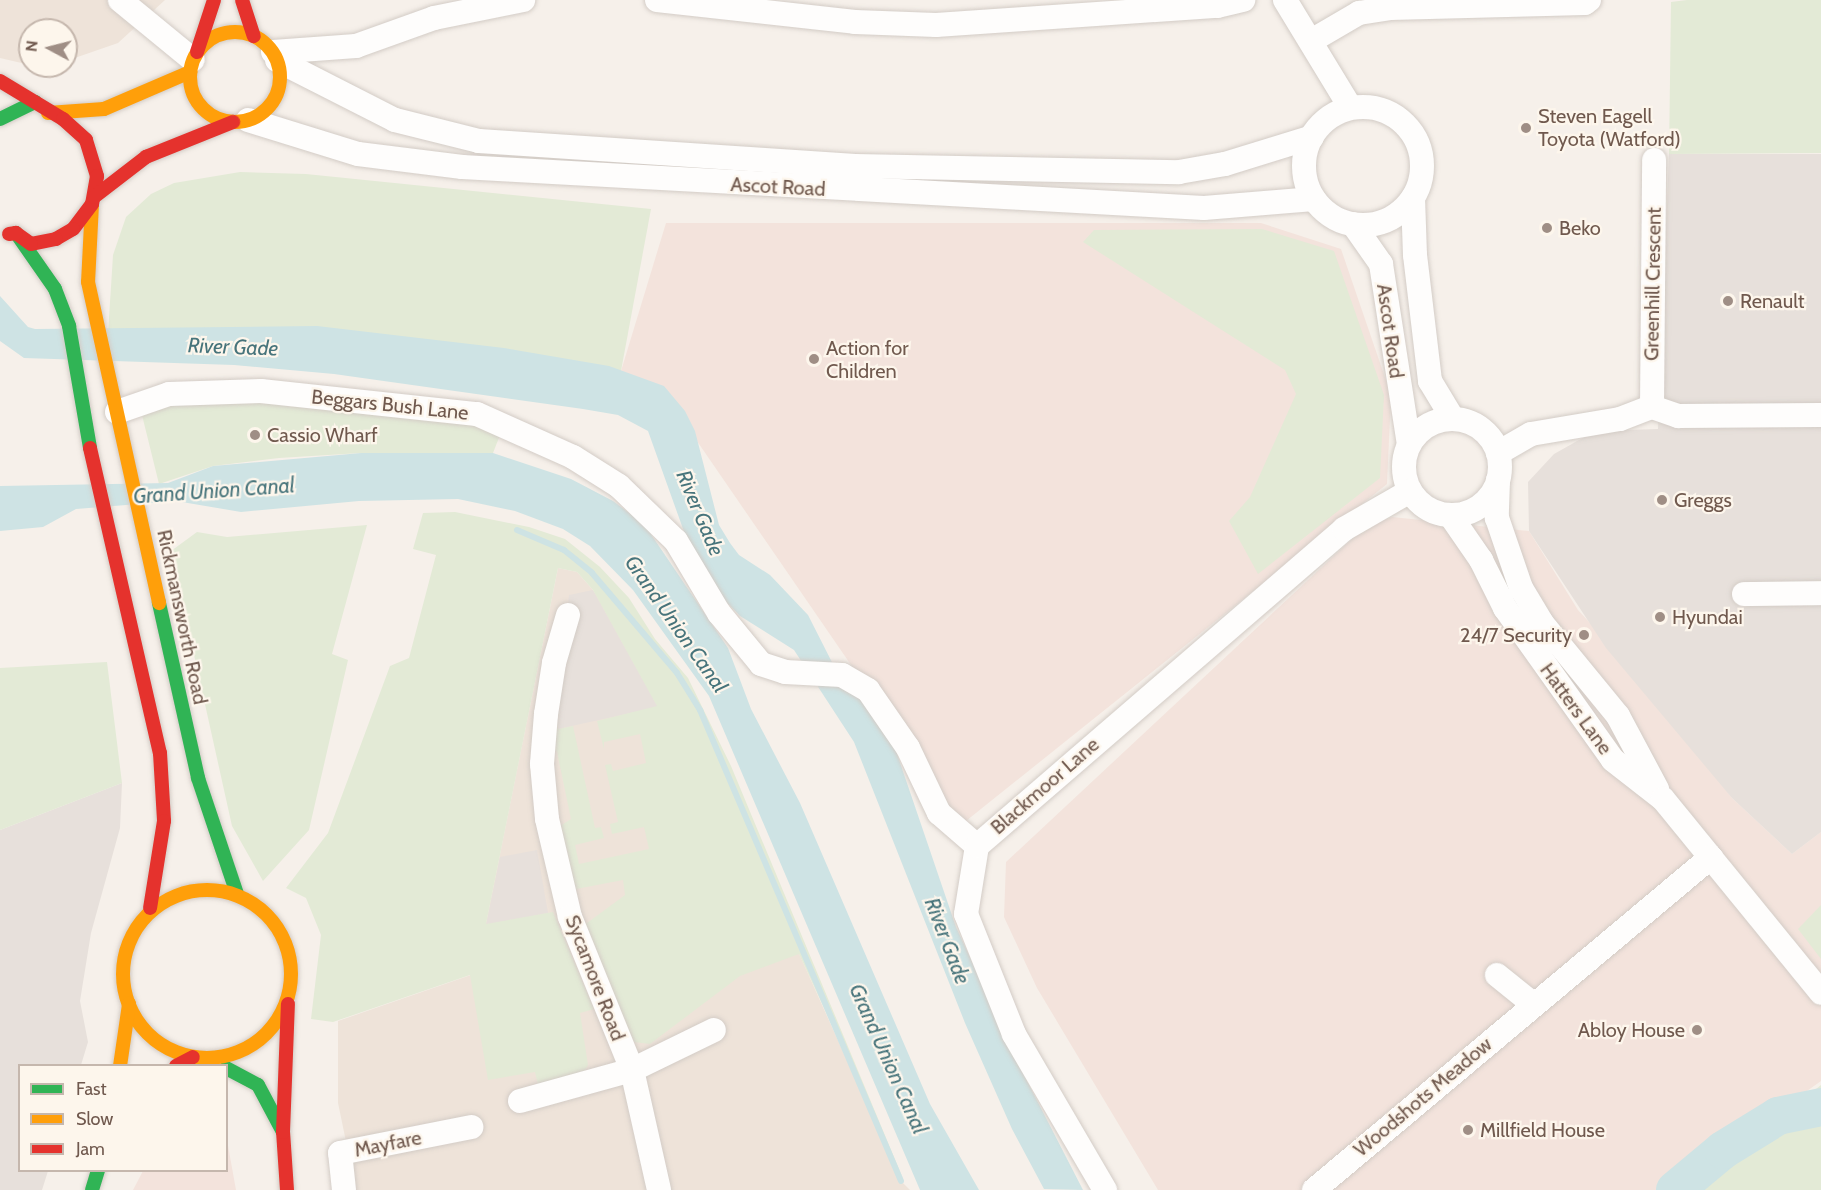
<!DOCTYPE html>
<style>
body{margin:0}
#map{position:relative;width:1821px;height:1190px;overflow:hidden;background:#f6f0ea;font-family:Cabin,sans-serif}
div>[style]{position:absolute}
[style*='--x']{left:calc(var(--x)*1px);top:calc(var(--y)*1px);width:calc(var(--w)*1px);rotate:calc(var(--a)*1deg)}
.residential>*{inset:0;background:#eee3d9}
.commercial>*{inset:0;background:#f3e3dc}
.industrial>*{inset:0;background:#e7e0db}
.green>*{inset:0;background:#e3ead6}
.water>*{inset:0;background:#cee3e4}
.stream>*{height:6px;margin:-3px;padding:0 3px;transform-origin:3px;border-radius:3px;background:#cee3e4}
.river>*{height:38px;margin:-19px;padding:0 19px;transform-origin:19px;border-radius:19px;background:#cee3e4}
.roads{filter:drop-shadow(0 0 2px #d3ccc6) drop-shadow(0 0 2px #d3ccc6)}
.street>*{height:24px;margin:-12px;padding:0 12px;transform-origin:12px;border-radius:12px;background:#fefdfc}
.street>.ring{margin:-12px;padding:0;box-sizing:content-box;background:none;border:24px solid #fefdfc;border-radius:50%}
.fast>*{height:14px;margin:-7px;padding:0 7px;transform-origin:7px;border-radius:7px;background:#30b455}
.slow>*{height:14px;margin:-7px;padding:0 7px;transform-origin:7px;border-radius:7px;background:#ff9f0a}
.slow>.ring{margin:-7px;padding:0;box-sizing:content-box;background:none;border:14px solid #ff9f0a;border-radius:50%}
.jam>*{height:14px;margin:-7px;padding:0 7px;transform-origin:7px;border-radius:7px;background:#e5322d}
.dots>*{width:16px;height:16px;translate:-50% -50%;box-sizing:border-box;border:3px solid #fdf6ec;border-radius:50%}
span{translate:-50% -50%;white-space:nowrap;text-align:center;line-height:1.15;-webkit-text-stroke:4.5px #fdf6ec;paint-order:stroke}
.poi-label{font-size:20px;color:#70594e}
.left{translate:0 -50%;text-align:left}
.right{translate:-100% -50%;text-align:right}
.street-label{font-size:20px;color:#70594e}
.water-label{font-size:21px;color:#47747b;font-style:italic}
.legend{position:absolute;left:18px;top:1064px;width:210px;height:108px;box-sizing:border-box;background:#fdf6ec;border:2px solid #c5b7ad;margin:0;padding:8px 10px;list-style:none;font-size:18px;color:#70594e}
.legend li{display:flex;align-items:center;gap:12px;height:30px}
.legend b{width:30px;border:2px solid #c5b7ad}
.north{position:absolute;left:18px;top:18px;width:60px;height:60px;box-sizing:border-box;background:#fdf6ec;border:2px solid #c5b7ad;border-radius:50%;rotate:277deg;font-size:16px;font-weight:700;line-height:24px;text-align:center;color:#70594e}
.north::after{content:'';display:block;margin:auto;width:21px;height:27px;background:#9f8e85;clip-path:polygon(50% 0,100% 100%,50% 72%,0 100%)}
</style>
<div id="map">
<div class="residential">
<i style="clip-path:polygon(0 0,165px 0,118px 43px,66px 61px,66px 30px,30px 30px,30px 65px,0 58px)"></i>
<i style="clip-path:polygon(558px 568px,577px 572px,593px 590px,723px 784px,901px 1181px,910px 1190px,356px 1190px,338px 1103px,338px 1021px,491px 968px,485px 928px)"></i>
</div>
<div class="commercial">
<i style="clip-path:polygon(666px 223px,1261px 223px,1341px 249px,1391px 395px,1387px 484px,961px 825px,666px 396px,621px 371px)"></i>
<i style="clip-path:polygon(1392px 517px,1529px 531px,1578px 610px,1651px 689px,1732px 798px,1792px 854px,1821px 832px,1821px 1081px,1667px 1190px,1158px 1190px,1037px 988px,1004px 917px,1006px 862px,1366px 526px)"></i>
<i style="clip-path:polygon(227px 1140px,236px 1190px,133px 1190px,143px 1171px,226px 1170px)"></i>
</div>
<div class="industrial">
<i style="clip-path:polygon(1669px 154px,1821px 154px,1821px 832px,1792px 854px,1732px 798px,1606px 648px,1529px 531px,1528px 482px,1554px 454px,1595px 431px,1658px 429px)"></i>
<i style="clip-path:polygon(593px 590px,658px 707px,558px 729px,554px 711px,569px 595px)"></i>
<i style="clip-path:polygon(122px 783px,120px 828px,91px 933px,80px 1001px,88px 1042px,81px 1065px,20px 1066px,20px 1170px,48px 1171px,42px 1190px,0 1190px,0 830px)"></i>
<i style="clip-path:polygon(537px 850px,548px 913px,486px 925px,500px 857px)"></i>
</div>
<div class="green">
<i style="clip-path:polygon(1687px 0,1821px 0,1821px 153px,1669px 154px,1671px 2px)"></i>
<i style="clip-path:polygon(240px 172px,306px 174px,651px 209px,621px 371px,108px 334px,113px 255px,126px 217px,151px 194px,174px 183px)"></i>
<i style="clip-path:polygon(1262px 229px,1334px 251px,1384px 395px,1380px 478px,1258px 574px,1229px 521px,1250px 497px,1296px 394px,1285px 370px,1083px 242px,1094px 230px)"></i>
<i style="clip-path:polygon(200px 399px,475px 418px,502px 430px,493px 453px,361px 453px,279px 458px,213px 466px,159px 484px,141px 411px)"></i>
<i style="clip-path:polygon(455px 512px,529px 527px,565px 539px,600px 567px,629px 598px,655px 639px,688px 678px,731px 766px,904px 1181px,799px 954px,740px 976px,650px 1044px,634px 1042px,583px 926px,625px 895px,623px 880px,576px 889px,570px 886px,557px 828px,571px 819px,557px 752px,546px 743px,554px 711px,558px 729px,573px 726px,595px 828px,601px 827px,604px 838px,575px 845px,579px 864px,649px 849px,644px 827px,612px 834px,610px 824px,618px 822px,605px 765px,611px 764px,613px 771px,646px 763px,640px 734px,604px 742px,604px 749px,597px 721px,657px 706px,593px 590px,577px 572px,558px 568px,486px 924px,553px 912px,594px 1009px,580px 1013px,588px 1065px,584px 1072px,538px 1084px,535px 1072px,488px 1080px,470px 975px,333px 1022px,311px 1019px,321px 935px,306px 898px,286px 888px,328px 833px,390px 666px,409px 658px,436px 555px,413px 549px,423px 513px)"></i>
<i style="clip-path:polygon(367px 525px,332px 654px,348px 660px,309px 830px,263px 881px,232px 826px,171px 551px,197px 532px,227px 537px)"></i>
<i style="clip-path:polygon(107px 662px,122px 783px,0 830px,0 668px)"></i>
<i style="clip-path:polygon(1821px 905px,1821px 959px,1798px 929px)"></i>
<i style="clip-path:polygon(1821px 1085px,1821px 1190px,1692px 1190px)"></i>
</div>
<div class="water">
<i style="clip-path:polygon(0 296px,28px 327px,35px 329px,317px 326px,504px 348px,609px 366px,664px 386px,685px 411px,695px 431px,719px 525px,730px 543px,739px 555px,770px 575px,808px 615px,841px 680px,852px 686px,893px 742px,956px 927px,1027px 1081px,1083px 1190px,1044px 1189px,1012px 1129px,965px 1023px,854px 742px,794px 650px,740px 616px,715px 590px,692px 554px,648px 431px,618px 415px,583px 409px,334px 374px,234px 365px,24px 358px,0 341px)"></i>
<i style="clip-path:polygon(361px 453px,493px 453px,571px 479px,613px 501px,644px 524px,728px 648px,751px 709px,800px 803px,930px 1104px,979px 1190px,920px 1190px,709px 696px,633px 590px,590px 546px,563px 529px,515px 511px,458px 499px,359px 501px,241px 512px,176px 501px,76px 509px,43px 527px,0 531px,0 486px,168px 483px,213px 466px)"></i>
</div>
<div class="stream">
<i style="--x:517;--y:530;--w:51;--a:23.1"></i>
<i style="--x:564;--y:550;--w:36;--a:39"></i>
<i style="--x:592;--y:573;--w:131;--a:49.6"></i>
<i style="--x:677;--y:673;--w:44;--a:58.1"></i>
<i style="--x:700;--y:710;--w:512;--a:66.89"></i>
</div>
<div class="river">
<i style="--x:1675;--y:1190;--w:62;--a:-39.8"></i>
<i style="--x:1723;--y:1150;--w:65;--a:-31.7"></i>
<i style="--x:1778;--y:1116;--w:44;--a:-11.8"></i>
</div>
<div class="roads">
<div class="street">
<i style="--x:120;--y:0;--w:94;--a:39.4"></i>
<i style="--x:657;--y:0;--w:199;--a:6.3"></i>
<i style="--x:855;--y:22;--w:81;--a:2.1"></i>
<i style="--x:936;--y:25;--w:282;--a:-3.9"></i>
<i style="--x:1217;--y:6;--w:27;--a:-13"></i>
<i style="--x:1285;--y:0;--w:125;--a:58.7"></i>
<i style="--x:1311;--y:41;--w:56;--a:-30.3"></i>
<i style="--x:1359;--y:13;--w:31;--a:-9"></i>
<i style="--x:1390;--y:8;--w:195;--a:-1.5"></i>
<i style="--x:1585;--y:3;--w:5;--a:-37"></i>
<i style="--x:273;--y:52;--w:83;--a:-4.1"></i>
<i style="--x:356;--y:46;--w:83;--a:-19.7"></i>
<i style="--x:434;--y:18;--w:91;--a:-11.4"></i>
<i style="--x:277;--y:60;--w:132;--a:27"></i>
<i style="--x:395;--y:120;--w:87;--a:14"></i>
<i style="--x:479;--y:141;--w:377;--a:3.8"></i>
<i style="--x:855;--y:166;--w:324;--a:1.1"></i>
<i style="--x:1179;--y:172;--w:47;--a:-9.9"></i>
<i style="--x:1225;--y:164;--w:91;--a:-17.2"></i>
<i class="ring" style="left:1304px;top:107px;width:94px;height:94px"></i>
<i style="--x:248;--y:120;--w:115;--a:17.2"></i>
<i style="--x:358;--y:154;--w:105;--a:7.1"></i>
<i style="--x:462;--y:167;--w:743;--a:3.16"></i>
<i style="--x:1204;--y:208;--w:110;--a:-4.7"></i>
<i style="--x:1413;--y:198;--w:57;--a:88"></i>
<i style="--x:1415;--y:255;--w:127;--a:83.2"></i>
<i style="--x:1430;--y:381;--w:44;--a:58.8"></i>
<i style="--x:1353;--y:224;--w:49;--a:55"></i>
<i style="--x:1381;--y:264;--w:183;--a:81.2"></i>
<i style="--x:1652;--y:407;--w:247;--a:-89.5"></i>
<i style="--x:117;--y:412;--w:55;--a:-19.1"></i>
<i style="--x:169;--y:394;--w:92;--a:-1.9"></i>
<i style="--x:261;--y:391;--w:217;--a:6.1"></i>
<i style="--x:477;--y:414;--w:105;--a:24.1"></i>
<i style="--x:573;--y:457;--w:54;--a:32.2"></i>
<i style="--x:619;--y:486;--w:79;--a:44"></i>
<i style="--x:676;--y:541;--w:84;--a:59.2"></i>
<i style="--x:719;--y:613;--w:66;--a:50.5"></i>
<i style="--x:761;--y:664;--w:25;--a:18"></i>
<i style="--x:785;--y:672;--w:57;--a:3"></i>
<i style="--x:842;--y:675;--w:30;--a:30"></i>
<i style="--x:868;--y:690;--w:70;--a:55.4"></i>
<i style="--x:908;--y:748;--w:72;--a:64.5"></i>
<i style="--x:939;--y:813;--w:50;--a:41"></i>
<i class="ring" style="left:1404px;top:419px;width:72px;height:72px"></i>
<i style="--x:1498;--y:453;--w:38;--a:-30"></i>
<i style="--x:1531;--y:434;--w:90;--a:-9.6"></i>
<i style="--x:1620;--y:419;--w:34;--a:-21"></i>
<i style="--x:1652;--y:407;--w:28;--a:19"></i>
<i style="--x:1678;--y:416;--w:143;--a:-0.4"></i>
<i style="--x:1498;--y:480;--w:38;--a:92"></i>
<i style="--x:1497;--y:518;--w:74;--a:71.1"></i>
<i style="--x:1521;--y:588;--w:41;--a:59"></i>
<i style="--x:1542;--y:623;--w:120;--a:50.7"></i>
<i style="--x:1618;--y:716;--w:83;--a:61.9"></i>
<i style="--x:1450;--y:515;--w:55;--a:55.4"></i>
<i style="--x:1481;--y:560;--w:54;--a:63.4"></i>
<i style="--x:1505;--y:608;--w:186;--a:54.6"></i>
<i style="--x:1613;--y:760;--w:63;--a:38"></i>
<i style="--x:1663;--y:799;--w:250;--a:50.8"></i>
<i style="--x:1744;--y:594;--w:77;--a:-0.7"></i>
<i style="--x:568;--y:615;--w:50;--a:106.3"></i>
<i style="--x:554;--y:663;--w:52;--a:98.9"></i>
<i style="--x:546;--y:714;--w:50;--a:94.6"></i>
<i style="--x:542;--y:764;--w:55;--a:84.8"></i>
<i style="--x:547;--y:819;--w:101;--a:76.8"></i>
<i style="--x:570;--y:917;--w:165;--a:67.9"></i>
<i style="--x:632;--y:1070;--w:123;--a:77.3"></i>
<i style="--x:1497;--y:975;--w:46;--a:38.9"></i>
<i style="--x:520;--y:1101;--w:116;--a:-15.5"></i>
<i style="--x:632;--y:1070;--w:91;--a:-26"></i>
<i style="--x:344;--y:1190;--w:37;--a:-96"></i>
<i style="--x:340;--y:1153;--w:134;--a:-11.2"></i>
<i style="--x:1105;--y:1190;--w:181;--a:-120.3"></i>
<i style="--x:1014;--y:1034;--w:129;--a:-111.8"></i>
<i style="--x:966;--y:914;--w:69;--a:-80.8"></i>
<i style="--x:977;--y:846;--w:485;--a:-40.8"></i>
<i style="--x:1344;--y:529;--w:76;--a:-29.9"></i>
<i style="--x:1314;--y:1190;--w:518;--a:-39.99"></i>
</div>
<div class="fast">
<i style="--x:0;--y:119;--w:39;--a:-26"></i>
<i style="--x:16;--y:233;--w:68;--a:55.1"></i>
<i style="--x:55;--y:289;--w:40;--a:69"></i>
<i style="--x:69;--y:326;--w:124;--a:80.2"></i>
<i style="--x:159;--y:603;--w:179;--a:77.4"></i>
<i style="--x:198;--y:778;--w:122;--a:71.4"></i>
<i style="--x:226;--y:1068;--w:36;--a:28"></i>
<i style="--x:258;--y:1085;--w:53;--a:62"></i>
<i style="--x:92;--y:1190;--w:21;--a:-73"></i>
</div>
<div class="slow">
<i class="ring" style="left:190px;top:32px;width:76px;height:76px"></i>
<i style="--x:48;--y:113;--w:56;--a:-4.1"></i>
<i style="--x:104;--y:109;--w:94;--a:-23.3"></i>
<i style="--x:92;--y:204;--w:78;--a:92.9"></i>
<i style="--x:88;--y:282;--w:329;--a:77.5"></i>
<i class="ring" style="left:123px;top:890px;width:154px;height:154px"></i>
<i style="--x:120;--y:1066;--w:63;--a:-81.7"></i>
</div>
<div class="jam">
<i style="--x:242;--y:0;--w:38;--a:72"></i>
<i style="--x:197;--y:52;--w:55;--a:-71.9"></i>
<i style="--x:0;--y:81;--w:74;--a:31.1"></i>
<i style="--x:63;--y:119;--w:31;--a:42"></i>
<i style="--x:86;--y:140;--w:38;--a:73"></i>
<i style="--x:97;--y:176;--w:28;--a:100"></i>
<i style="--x:92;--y:204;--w:31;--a:127"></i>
<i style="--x:73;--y:229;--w:20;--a:150"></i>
<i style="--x:56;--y:239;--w:25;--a:169"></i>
<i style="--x:31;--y:244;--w:19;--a:-144"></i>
<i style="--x:16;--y:233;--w:7;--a:172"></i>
<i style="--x:94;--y:197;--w:66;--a:-37.6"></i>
<i style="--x:146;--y:157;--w:94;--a:-21.9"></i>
<i style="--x:90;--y:448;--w:313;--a:77.1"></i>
<i style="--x:160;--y:753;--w:68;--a:86.6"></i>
<i style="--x:164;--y:821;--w:88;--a:99.1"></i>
<i style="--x:176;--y:1066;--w:19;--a:-28"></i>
<i style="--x:287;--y:1190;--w:58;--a:-93.9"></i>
<i style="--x:283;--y:1132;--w:128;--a:-87.8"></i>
</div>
</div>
<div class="dots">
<i style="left:1526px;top:128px;background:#9f8e85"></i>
<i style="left:1547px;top:228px;background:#9f8e85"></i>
<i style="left:1728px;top:301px;background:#9f8e85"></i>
<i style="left:814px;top:359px;background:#9f8e85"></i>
<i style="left:255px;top:435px;background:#9f8e85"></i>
<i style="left:1662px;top:500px;background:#9f8e85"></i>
<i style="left:1660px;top:617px;background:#9f8e85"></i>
<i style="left:1584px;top:635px;background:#9f8e85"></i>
<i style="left:1697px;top:1030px;background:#9f8e85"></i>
<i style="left:1468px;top:1130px;background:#9f8e85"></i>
</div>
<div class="poi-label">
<span class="left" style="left:1538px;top:128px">Steven Eagell<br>Toyota (Watford)</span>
<span class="left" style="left:1559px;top:228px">Beko</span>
<span class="left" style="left:1740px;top:301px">Renault</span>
<span class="left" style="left:826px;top:360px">Action for<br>Children</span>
<span class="left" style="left:267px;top:435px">Cassio Wharf</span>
<span class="left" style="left:1674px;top:500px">Greggs</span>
<span class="left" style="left:1672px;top:617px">Hyundai</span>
<span class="right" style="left:1572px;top:635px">24/7 Security</span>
<span class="right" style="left:1685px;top:1030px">Abloy House</span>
<span class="left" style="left:1480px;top:1130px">Millfield House</span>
</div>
<div class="street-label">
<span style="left:778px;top:187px;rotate:3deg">Ascot Road</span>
<span style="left:1653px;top:284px;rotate:-89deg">Greenhill Crescent</span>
<span style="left:1390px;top:331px;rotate:82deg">Ascot Road</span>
<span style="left:390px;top:405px;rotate:6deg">Beggars Bush Lane</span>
<span style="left:182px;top:617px;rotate:78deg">Rickmansworth Road</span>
<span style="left:1576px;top:709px;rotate:54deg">Hatters Lane</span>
<span style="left:1045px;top:786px;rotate:-41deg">Blackmoor Lane</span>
<span style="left:595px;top:978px;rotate:69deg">Sycamore Road</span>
<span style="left:1423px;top:1097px;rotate:-40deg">Woodshots Meadow</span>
<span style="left:388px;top:1144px;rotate:-11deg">Mayfare</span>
</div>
<div class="water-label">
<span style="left:233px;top:347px;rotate:2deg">River Gade</span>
<span style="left:214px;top:491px;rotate:-4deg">Grand Union Canal</span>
<span style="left:700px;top:513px;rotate:67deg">River Gade</span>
<span style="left:676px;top:624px;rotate:55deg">Grand Union Canal</span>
<span style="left:947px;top:941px;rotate:69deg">River Gade</span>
<span style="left:888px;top:1059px;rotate:66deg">Grand Union Canal</span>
</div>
<ul class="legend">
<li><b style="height:8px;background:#30b455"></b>Fast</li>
<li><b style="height:8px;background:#ff9f0a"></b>Slow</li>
<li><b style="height:8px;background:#e5322d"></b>Jam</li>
</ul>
<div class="north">N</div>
</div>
